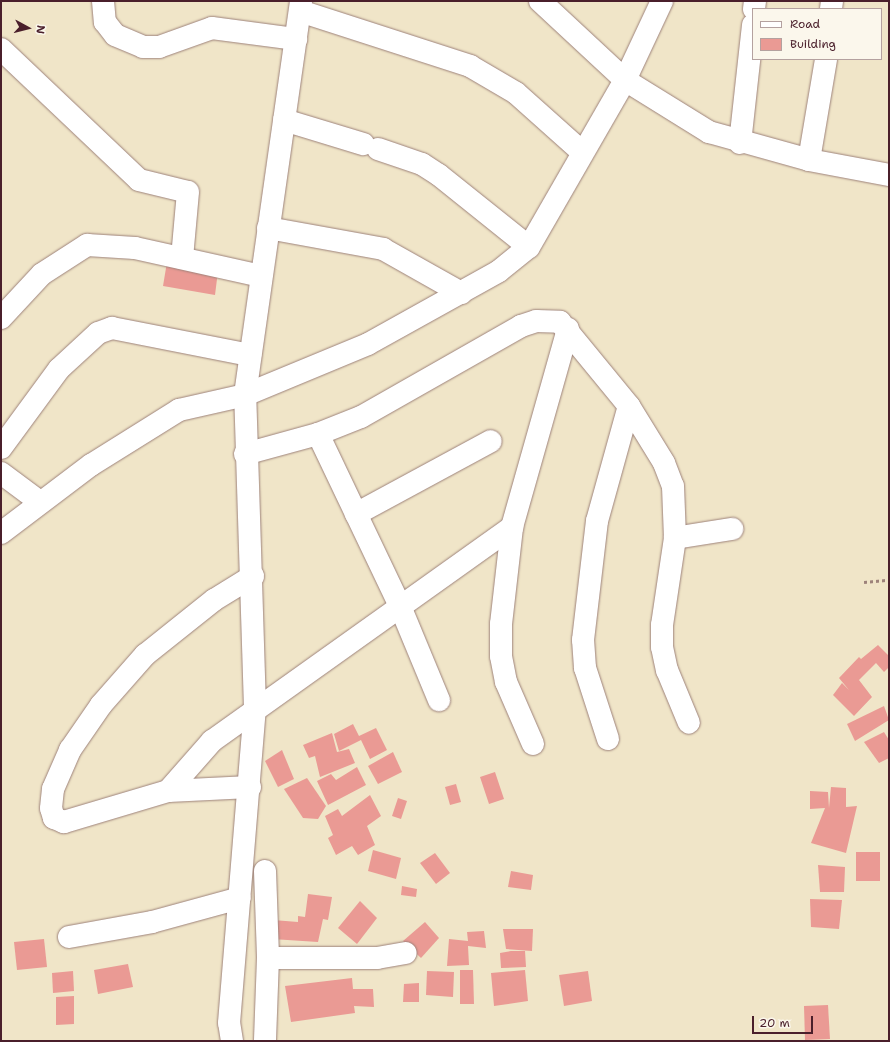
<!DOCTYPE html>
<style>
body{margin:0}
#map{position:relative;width:890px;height:1042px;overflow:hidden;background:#f0e5c8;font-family:"Shantell Sans",sans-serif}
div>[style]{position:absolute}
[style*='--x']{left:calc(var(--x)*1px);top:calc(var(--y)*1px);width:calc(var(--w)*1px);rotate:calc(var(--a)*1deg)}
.building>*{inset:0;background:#ea9a94}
.path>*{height:2.5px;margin-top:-1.25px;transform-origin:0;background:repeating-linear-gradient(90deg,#9d827a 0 3px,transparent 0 6px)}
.roads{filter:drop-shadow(0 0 1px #9d827a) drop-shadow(0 0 1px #9d827a)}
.street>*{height:22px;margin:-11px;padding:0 11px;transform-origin:11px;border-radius:11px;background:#fff}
span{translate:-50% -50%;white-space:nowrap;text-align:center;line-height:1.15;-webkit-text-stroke:4px #fbf7ec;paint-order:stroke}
.frame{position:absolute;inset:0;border:2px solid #4a1f2b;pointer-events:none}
.legend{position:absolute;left:752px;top:8px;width:130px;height:52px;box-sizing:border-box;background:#fbf7ec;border:1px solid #b4a19f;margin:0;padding:5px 7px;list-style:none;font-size:12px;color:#4a1f2b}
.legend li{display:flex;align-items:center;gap:8px;height:20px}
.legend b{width:20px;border:1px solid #b4a19f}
.north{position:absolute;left:8px;top:8px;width:40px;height:40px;-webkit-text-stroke:3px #fbf7ec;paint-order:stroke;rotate:97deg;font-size:11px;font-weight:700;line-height:16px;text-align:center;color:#4a1f2b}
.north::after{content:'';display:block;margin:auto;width:14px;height:18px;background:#4a1f2b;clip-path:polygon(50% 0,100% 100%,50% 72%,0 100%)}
.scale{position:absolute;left:752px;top:1016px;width:61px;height:18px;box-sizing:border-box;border:2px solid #4a1f2b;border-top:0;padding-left:5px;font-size:12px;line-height:14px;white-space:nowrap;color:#4a1f2b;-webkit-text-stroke:3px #fbf7ec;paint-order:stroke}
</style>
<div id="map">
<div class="building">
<i style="clip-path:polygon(167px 262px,218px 271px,215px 295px,163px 286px)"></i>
<i style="clip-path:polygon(878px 645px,889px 656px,889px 667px,884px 672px,876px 663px,859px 680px,872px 697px,854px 716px,833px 695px,842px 683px,849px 690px,839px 678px,859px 657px,861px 659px)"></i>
<i style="clip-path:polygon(884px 706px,889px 720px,855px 741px,847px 724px)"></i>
<i style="clip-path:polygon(353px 724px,359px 736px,376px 728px,387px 750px,370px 759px,361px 740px,339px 751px,334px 734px)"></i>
<i style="clip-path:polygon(884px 732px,889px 740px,889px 758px,879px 763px,864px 742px)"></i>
<i style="clip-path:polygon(332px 733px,337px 752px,349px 749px,355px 763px,320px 777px,315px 756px,309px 758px,303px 745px)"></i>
<i style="clip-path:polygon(282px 750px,294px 779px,278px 787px,265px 761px)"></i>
<i style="clip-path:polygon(393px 752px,402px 772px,378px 784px,368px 766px)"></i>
<i style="clip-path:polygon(357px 767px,366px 785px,328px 805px,317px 781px,331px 774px,336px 780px)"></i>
<i style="clip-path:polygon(495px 772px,504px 799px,489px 804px,480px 777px)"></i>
<i style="clip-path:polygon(307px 778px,326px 806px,318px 819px,303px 818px,284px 789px)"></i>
<i style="clip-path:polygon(456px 784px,461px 802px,450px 805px,445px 787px)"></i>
<i style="clip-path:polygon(831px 787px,846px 788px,846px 807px,857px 806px,846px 853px,811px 843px,825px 808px,810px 809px,810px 791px,828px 792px,829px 808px)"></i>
<i style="clip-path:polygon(370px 795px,381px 816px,367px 826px,375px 845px,358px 855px,352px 846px,336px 855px,328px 838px,333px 835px,325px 816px,338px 809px,342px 816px)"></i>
<i style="clip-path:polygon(398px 798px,407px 801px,401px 819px,392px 816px)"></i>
<i style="clip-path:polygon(373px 850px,401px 858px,396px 879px,368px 871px)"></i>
<i style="clip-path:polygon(856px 852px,880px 852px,880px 881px,856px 881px)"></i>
<i style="clip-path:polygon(435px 853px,450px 873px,436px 884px,420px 863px)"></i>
<i style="clip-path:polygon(818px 865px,845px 867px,844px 892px,820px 892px)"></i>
<i style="clip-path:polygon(511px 871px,533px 875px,531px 890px,508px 887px)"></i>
<i style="clip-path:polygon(402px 886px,417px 889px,416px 897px,401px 895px)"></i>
<i style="clip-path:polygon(308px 894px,332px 897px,328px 920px,323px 919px,318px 942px,272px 939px,273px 920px,298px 922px,298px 916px,305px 917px)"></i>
<i style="clip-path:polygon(810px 899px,842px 900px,839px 929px,811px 927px)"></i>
<i style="clip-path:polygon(360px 901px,377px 918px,357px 944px,338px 928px)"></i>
<i style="clip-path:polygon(425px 922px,439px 938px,421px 958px,403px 941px)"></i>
<i style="clip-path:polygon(503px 929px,533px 929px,532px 951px,506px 949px)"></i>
<i style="clip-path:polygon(484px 931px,486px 948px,468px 946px,469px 965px,447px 966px,449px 939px,468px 941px,467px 932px)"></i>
<i style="clip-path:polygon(44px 939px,47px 967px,17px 970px,14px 942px)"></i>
<i style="clip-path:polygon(511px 951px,525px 951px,526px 967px,501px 968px,500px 953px)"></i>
<i style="clip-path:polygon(128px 964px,133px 987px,98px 994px,94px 970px)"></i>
<i style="clip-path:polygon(460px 970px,473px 970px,474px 1004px,460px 1004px)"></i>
<i style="clip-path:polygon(525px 970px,528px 1001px,494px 1006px,491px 973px)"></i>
<i style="clip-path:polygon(73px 971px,74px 991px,53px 993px,52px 973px)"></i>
<i style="clip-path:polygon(427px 971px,454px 972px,453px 997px,426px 995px)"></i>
<i style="clip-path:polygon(588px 971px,592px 1001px,564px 1006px,559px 975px)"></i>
<i style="clip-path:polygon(352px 978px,353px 989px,373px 989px,374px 1007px,354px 1006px,355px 1013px,291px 1022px,285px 986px)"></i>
<i style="clip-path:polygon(419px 983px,419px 1002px,403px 1002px,404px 984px)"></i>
<i style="clip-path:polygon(74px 996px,74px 1024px,56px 1025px,56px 997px)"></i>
<i style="clip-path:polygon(828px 1005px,830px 1039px,805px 1040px,804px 1006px)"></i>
</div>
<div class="path">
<i style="--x:864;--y:582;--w:25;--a:-5"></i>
</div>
<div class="roads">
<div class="street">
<i style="--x:103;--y:1;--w:21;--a:85"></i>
<i style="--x:105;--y:22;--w:16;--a:52"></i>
<i style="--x:115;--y:35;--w:30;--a:23"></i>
<i style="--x:143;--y:47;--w:16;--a:0"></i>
<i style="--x:159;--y:47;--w:56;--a:-19.7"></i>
<i style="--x:212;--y:28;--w:85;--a:7.5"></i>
<i style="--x:540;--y:1;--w:116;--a:42.9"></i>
<i style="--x:625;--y:80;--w:99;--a:31.8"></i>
<i style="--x:709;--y:132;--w:104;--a:15.6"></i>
<i style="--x:809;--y:160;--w:81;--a:10.6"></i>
<i style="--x:754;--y:9;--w:8;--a:-83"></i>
<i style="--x:831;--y:9;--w:8;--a:-83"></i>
<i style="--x:300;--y:11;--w:179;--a:17.9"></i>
<i style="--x:470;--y:66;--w:53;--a:30.4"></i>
<i style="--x:516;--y:93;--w:89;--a:41.8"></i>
<i style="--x:1;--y:49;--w:190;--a:43.5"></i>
<i style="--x:139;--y:180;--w:50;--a:13.8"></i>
<i style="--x:188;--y:192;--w:66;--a:95.2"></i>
<i style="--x:284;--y:120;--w:83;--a:16.9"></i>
<i style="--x:740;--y:143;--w:119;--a:-83.7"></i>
<i style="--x:378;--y:149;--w:46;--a:18.8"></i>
<i style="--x:422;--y:164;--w:20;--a:33"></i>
<i style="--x:439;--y:175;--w:115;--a:38.7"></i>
<i style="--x:809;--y:160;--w:102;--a:-80.4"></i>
<i style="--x:268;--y:228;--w:117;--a:10.3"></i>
<i style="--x:383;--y:249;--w:90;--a:29.4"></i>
<i style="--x:1;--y:318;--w:60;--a:-47"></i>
<i style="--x:42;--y:274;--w:54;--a:-32.8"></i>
<i style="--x:87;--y:245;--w:48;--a:3.6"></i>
<i style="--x:135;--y:248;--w:129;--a:12.5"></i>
<i style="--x:318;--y:434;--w:191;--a:64.5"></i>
<i style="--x:400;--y:606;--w:102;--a:67.5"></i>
<i style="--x:1;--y:448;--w:98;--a:-53.7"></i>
<i style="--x:59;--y:369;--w:53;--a:-42.7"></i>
<i style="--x:98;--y:333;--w:15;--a:-20"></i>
<i style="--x:112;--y:328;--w:141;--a:11.1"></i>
<i style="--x:245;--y:454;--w:76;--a:-15.3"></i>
<i style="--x:318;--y:434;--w:46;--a:-21.6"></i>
<i style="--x:361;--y:417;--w:184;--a:-29.6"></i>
<i style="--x:521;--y:326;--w:16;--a:-18"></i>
<i style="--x:536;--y:321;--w:24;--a:2"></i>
<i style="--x:560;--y:322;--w:109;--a:50.6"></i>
<i style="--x:629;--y:406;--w:67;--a:58.4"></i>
<i style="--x:664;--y:463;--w:25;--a:69"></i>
<i style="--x:673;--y:486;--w:52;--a:87.8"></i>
<i style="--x:675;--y:538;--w:88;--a:98.5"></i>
<i style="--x:662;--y:625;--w:22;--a:90"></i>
<i style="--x:662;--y:647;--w:24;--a:78"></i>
<i style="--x:667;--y:670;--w:57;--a:67.5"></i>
<i style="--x:1;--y:473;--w:49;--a:36.6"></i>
<i style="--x:356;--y:514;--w:153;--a:-28.4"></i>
<i style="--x:1;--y:533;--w:113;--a:-37.1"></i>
<i style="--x:91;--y:465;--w:104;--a:-32"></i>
<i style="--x:179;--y:410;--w:68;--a:-12.8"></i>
<i style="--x:245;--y:395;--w:133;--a:-22.5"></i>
<i style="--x:368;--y:344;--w:150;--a:-29.1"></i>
<i style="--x:499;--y:271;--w:38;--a:-39"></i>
<i style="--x:529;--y:247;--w:193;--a:-60.1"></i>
<i style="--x:625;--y:80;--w:87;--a:-64.9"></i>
<i style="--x:675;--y:538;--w:58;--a:-9"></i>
<i style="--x:608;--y:739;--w:75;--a:-107.9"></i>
<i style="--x:585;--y:668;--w:28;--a:-94"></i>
<i style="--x:583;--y:640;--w:120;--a:-83.3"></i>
<i style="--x:597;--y:521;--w:119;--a:-74.5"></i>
<i style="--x:533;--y:744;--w:68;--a:-113.5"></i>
<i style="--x:506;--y:682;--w:26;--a:-101"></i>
<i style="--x:501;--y:656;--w:32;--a:-90"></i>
<i style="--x:501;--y:624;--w:98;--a:-83.5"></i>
<i style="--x:512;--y:527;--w:206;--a:-74.2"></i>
<i style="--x:250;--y:787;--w:82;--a:177.2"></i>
<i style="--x:168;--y:791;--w:109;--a:163.4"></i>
<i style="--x:64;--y:822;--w:11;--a:-158"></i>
<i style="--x:54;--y:818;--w:10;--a:-107"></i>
<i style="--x:51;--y:808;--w:19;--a:-84"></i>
<i style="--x:53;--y:789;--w:43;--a:-66.4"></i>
<i style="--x:70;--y:750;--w:55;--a:-55.4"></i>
<i style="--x:101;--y:705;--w:67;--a:-48.7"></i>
<i style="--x:145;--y:655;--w:88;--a:-38.6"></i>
<i style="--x:214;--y:600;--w:46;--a:-31.6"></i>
<i style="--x:168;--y:791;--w:67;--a:-48.7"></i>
<i style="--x:212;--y:741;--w:369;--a:-35.5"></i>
<i style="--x:265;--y:871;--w:87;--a:88"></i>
<i style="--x:268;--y:958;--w:83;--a:92.1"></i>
<i style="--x:69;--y:937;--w:84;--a:-10.2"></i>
<i style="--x:152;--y:922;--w:91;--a:-15.3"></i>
<i style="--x:268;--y:958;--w:109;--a:0"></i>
<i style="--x:377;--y:958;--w:29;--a:-10"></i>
<i style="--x:232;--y:1041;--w:18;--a:-99"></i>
<i style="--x:229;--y:1023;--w:316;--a:-85.3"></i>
<i style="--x:255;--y:708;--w:313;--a:-91.8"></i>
<i style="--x:245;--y:395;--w:398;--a:-81.9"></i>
</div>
</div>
<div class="frame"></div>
<ul class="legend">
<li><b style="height:5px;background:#fff"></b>Road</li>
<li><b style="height:11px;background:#ea9a94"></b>Building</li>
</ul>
<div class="north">N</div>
<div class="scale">20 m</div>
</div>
